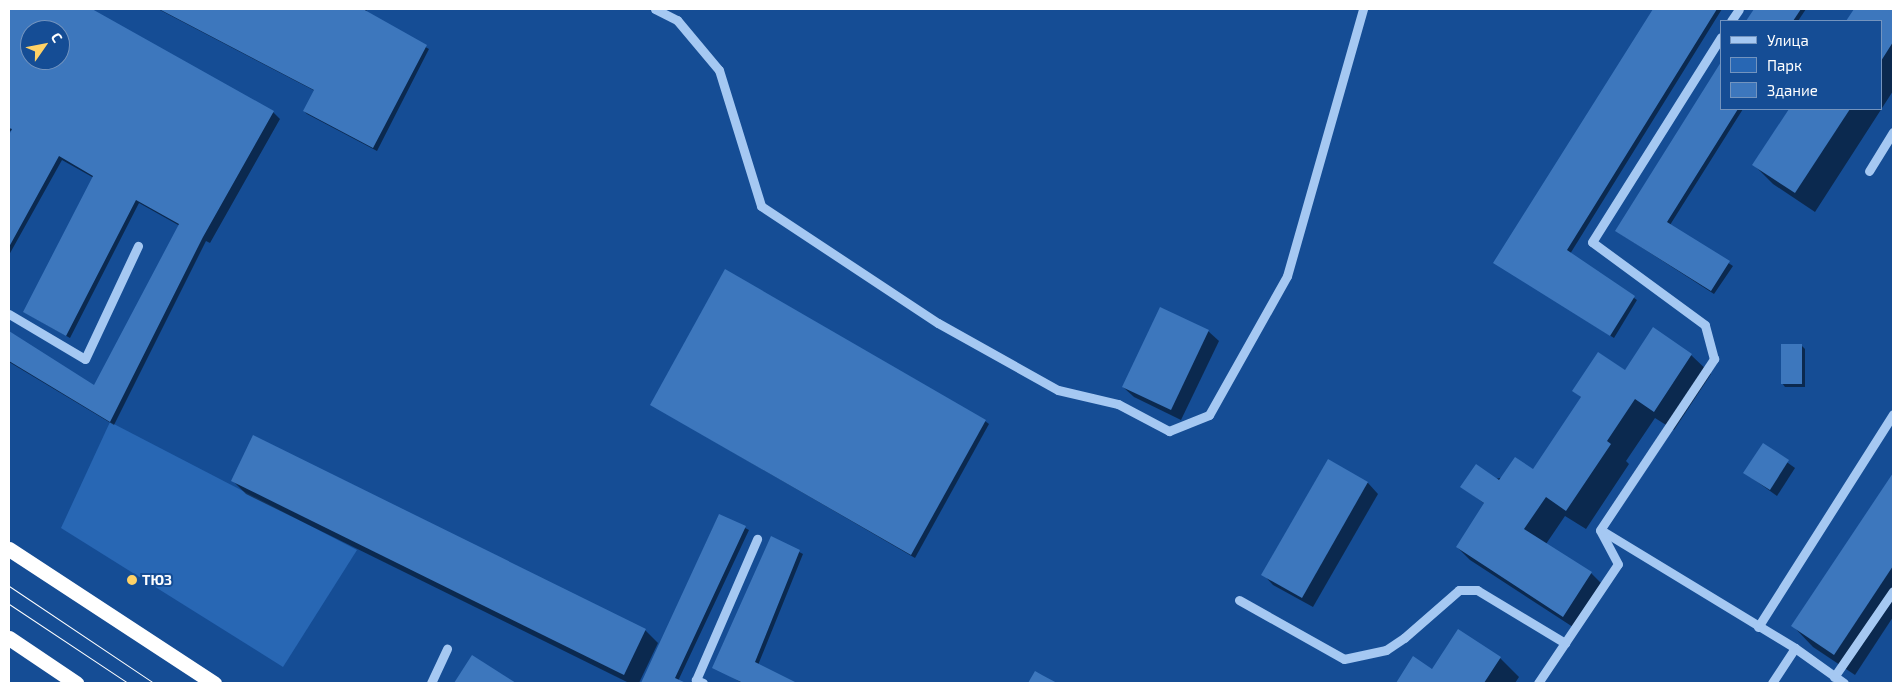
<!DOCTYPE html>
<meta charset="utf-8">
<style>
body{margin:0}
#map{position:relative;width:1902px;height:692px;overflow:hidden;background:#154d95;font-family:"Exo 2",sans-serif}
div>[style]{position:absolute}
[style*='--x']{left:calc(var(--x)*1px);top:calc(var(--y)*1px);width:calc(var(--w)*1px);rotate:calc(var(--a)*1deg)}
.green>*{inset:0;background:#2867b4}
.shadow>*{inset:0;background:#0007}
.building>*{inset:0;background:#3d77bd}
.minor>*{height:9px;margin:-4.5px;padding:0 4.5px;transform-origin:4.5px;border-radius:4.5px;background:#a5c8f2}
.highway>*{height:15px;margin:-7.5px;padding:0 7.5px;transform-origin:7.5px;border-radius:7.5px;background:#fff}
.tram>*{height:1px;margin:-0.5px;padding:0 0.5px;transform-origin:0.5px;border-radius:0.5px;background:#fff}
.dots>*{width:14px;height:14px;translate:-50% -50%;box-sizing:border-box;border:2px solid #154d95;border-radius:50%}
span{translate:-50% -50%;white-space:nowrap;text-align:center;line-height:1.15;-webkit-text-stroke:4px #154d95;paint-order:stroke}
.poi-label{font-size:14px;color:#fff;font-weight:700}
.left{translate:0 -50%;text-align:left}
.frame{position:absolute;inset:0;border:10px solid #fff;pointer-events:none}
.legend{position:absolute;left:1720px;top:20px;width:162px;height:90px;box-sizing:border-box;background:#154d95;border:1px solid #7394bf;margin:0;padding:6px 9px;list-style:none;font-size:15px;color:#fff}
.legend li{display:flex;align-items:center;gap:10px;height:25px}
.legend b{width:25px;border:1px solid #7394bf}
.north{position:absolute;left:20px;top:20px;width:50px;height:50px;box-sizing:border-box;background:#154d95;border:1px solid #7394bf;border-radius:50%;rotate:57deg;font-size:14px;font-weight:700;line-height:20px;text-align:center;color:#fff}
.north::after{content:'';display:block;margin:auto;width:18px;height:22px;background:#ffd266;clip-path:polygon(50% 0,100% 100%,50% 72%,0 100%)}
</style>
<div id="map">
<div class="green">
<i style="clip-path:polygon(110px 422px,357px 550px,283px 667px,61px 528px)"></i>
</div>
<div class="shadow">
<i style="clip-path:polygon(evenodd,9px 9px,90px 9px,273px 112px,280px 119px,210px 243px,206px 241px,114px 425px,9px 362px,9px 333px,95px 387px,180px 226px,139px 203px,70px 338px,24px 312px,94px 178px,62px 160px,9px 255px,9px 138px,12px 132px,9px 130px,9px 9px,30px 30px,60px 30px,60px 60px,30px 60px,30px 30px)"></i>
<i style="clip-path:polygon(158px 9px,367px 9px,365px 14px,429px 49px,377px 151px,307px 114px,304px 111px,315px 91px)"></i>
<i style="clip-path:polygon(1655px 9px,1722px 9px,1570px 254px,1637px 300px,1614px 338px,1495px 263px)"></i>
<i style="clip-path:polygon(1755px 9px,1806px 9px,1798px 21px,1748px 21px)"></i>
<i style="clip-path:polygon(1856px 9px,1893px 9px,1893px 91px,1815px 212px,1773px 184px,1754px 165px,1790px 109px,1881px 109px,1881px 21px,1848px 21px)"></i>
<i style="clip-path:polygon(1721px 109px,1743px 109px,1670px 225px,1733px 266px,1714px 294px,1616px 231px)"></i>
<i style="clip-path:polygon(1653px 329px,1691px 355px,1711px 374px,1674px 430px,1655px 418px,1626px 461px,1629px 464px,1586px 529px,1565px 516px,1546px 544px,1591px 573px,1604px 586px,1576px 629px,1470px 560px,1457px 547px,1485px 504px,1462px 487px,1533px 470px,1582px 398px,1574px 391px,1625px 371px)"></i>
<i style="clip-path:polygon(1208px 331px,1219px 341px,1181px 420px,1134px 397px,1123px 387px)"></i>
<i style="clip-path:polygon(1802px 346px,1805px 349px,1805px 387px,1785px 387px,1782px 383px)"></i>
<i style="clip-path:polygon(652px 405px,985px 421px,989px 424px,915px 558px)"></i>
<i style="clip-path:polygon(1763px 445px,1795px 468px,1777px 496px,1745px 473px)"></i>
<i style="clip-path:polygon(1328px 461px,1368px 483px,1378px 494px,1313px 607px,1273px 585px,1263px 574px)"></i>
<i style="clip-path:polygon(1893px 476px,1893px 617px,1855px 675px,1813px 647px,1793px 626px)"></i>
<i style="clip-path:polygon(233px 481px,645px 630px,658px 643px,639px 683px,629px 683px,246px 494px)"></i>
<i style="clip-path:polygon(719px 515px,749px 530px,678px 681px,683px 683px,642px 683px)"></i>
<i style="clip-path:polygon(772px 538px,803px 554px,758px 665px,794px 683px,742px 683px,714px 667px)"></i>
<i style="clip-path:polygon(472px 657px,514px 683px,455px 683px)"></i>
<i style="clip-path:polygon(1413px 658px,1432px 671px,1500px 658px,1519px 677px,1515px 683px,1397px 683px)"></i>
</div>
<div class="building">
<i style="clip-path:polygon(evenodd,9px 9px,92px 9px,274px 111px,203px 237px,110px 422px,9px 361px,9px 331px,94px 385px,179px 224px,136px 200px,66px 336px,23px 312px,93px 176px,59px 156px,9px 247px,9px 135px,12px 129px,9px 128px,9px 9px,30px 30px,60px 30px,60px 60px,30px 60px,30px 30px)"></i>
<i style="clip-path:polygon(159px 9px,363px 9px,427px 45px,373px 148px,303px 111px,314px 90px)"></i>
<i style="clip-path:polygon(1653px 9px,1717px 9px,1567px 250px,1635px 296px,1610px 336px,1493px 263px)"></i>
<i style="clip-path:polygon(1754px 9px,1801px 9px,1793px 21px,1746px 21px)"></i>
<i style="clip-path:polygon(1854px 9px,1893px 9px,1893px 42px,1881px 61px,1881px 21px,1846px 21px)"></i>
<i style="clip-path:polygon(1721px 62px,1721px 109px,1738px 109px,1667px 222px,1730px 261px,1711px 291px,1615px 231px)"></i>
<i style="clip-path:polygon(1789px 109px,1850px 109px,1795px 193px,1752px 165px)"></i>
<i style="clip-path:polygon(725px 269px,986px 420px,911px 555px,650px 405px)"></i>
<i style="clip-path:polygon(1160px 307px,1209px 330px,1171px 410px,1122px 387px)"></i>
<i style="clip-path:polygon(1653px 327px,1692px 354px,1654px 412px,1635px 399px,1607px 441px,1611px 444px,1566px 511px,1546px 497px,1524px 529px,1592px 572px,1563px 617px,1456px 547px,1484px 503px,1460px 487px,1476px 464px,1499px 480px,1515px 457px,1533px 469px,1581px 397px,1572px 391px,1598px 352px,1625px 370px)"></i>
<i style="clip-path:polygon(1781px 344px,1802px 344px,1802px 384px,1781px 384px)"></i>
<i style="clip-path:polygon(253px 435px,646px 629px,624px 675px,231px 481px)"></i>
<i style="clip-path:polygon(1763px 443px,1789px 460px,1770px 490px,1743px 473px)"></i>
<i style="clip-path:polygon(1328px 459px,1368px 482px,1302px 598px,1261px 575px)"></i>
<i style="clip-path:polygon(1893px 473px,1893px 566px,1834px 655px,1791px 626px)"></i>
<i style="clip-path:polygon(719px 514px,746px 526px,675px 678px,686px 683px,641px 683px)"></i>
<i style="clip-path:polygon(771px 536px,800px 550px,755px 662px,797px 683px,743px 683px,712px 668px)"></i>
<i style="clip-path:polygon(1458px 629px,1501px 657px,1484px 683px,1396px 683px,1413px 656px,1432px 669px)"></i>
<i style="clip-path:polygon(472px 655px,516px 683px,454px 683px)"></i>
<i style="clip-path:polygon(1035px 671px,1042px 675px,1057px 683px,1028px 683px)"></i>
</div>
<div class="minor">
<i style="--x:655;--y:9;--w:25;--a:27"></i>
<i style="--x:677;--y:20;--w:65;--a:50"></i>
<i style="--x:719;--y:70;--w:142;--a:72.8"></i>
<i style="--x:761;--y:206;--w:212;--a:33.5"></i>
<i style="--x:938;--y:323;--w:137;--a:29.2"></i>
<i style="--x:1058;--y:390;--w:62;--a:13.1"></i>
<i style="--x:1118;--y:404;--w:58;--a:27.9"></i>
<i style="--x:1169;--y:431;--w:43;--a:-21.8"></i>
<i style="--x:1209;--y:415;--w:159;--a:-60.7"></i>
<i style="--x:1287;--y:276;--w:278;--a:-74.1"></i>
<i style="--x:1731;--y:21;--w:14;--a:-56"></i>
<i style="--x:1869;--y:171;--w:46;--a:-58.4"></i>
<i style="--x:9;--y:314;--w:88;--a:30.6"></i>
<i style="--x:85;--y:359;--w:125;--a:-64.9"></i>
<i style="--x:1601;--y:530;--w:227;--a:31.3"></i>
<i style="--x:1795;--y:648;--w:60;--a:35.5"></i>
<i style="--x:1239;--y:600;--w:120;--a:29.3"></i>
<i style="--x:1344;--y:659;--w:43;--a:-12.1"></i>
<i style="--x:1386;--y:650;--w:22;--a:-34"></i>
<i style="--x:1404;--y:638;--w:73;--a:-41.1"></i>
<i style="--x:1459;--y:590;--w:18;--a:0"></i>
<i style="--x:1477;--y:590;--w:103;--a:31.1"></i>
<i style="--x:1758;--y:627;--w:252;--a:-57.6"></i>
<i style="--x:1834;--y:677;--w:104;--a:-55.5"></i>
<i style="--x:431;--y:683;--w:38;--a:-65"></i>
<i style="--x:703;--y:683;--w:8;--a:-157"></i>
<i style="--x:696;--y:680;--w:154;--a:-66.6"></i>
<i style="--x:1538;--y:683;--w:143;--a:-56.1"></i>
<i style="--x:1618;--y:564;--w:38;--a:-118"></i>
<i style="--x:1600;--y:530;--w:206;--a:-56.3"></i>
<i style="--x:1714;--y:359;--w:35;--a:-105"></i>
<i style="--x:1705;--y:325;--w:140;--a:-143.7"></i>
<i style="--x:1592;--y:242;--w:242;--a:-57.8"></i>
<i style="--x:1772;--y:683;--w:42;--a:-56.7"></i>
</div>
<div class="highway">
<i style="--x:9;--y:549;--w:245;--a:33.2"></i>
<i style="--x:9;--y:638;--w:81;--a:33.9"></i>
</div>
<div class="tram">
<i style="--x:9;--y:586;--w:174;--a:33.8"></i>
<i style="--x:9;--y:604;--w:143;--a:33.6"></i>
</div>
<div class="dots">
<i style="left:132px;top:580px;background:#ffd266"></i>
</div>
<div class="poi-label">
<span class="left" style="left:142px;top:580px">ТЮЗ</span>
</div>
<div class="frame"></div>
<ul class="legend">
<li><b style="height:6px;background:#a5c8f2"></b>Улица</li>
<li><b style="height:14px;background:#2867b4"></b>Парк</li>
<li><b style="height:14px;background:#3d77bd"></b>Здание</li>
</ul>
<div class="north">С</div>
</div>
